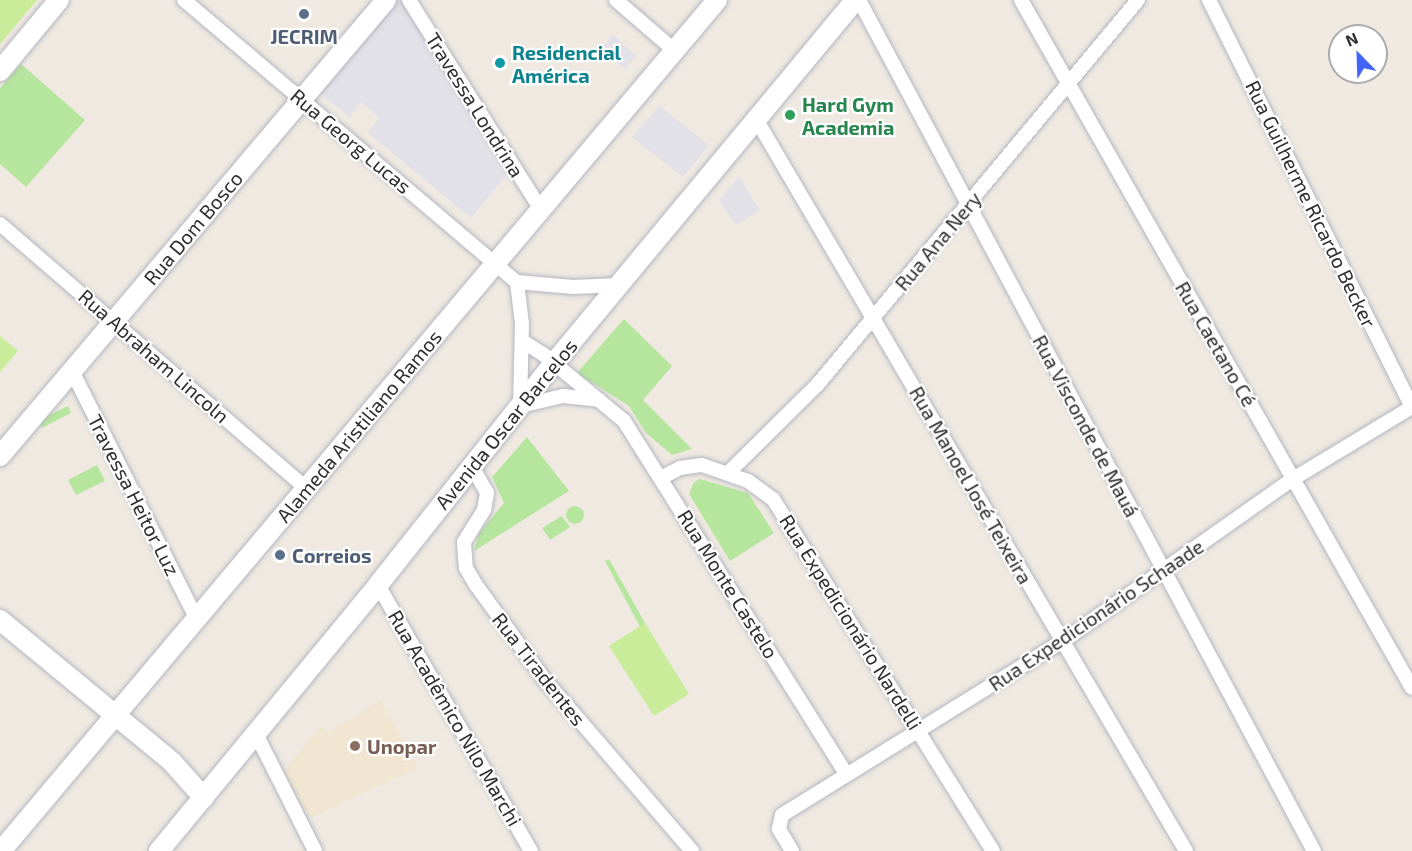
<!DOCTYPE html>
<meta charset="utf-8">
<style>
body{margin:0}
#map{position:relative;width:1412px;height:851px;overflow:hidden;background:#efe9e1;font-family:"Exo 2",sans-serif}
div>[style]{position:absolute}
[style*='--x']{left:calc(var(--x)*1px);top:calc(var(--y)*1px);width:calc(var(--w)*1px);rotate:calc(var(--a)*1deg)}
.industrial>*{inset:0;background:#e3e1e8}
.education>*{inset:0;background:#f0e6d1}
.green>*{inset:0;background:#b6e59e}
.round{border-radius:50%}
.pitch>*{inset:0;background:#c9ec9a}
.roads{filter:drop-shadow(0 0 2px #b4b7c1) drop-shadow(0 0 2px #b4b7c1)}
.street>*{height:14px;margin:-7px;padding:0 7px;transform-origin:7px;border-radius:7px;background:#fff}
.secondary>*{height:20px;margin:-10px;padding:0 10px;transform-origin:10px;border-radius:10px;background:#fff}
.dots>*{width:16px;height:16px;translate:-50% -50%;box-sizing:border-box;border:3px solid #fff;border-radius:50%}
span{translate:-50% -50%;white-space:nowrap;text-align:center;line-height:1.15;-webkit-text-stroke:4.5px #fff;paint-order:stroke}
.service-label{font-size:20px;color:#4e5e75;font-weight:700}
.left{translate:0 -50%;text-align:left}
.culture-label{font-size:20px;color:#0d838f;font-weight:700}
.leisure-label{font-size:20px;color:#27864d;font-weight:700}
.street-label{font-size:20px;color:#2e2e2e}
.education-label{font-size:20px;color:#785e54;font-weight:700}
.north{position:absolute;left:1328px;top:24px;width:60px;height:60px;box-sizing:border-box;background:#fff;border:2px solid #ababab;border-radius:50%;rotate:337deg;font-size:16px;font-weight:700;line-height:24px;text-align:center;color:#2e2e2e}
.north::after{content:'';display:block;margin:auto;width:21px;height:27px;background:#4264fb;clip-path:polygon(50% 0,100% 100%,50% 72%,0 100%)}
</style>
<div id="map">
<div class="industrial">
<i style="clip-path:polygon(398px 0,405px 0,509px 172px,471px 218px,368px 133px,379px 118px,362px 102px,349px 117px,320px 93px)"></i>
<i style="clip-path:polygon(613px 35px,636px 56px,625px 69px,601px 49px)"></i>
<i style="clip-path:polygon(659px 106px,709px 145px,683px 177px,632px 137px)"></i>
<i style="clip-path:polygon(739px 176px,760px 211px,736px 225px,719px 200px)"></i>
</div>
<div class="education">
<i style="clip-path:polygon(381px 700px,418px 768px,310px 818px,284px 771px,321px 726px,329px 732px)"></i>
</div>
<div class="green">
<i style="clip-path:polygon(21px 64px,85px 120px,26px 187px,0 164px,0 88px)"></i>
<i style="clip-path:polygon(624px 319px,672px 366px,643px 400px,692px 449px,672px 455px,646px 433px,629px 406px,577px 373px)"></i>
<i style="clip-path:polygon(68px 406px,71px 413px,42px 428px,39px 420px)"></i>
<i style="clip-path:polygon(527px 437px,569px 491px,474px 551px,479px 533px,504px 503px,492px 477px)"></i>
<i style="clip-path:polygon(97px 465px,105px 481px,76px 495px,68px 480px)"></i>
<i style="clip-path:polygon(700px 479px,748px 493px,774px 533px,730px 561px,689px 494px,694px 482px)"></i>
<i class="round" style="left:566px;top:506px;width:18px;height:18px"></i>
<i style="clip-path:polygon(562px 516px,570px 527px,550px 540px,542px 528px)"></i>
<i style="clip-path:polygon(609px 559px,645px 623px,640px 627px,605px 561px)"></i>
</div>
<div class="pitch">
<i style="clip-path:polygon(0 0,37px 0,0 44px)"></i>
<i style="clip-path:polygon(0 336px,18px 351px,0 372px)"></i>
<i style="clip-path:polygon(645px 623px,689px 694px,654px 716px,609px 646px)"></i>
</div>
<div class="roads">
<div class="street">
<i style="--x:184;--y:0;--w:436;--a:40.3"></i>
<i style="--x:409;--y:0;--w:248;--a:57.8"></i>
<i style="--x:616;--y:0;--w:78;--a:40.8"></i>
<i style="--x:859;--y:0;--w:965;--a:61.87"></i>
<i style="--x:1021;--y:0;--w:791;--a:60.39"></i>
<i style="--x:1209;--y:0;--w:455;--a:63.5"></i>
<i style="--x:756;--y:119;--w:849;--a:59.57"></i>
<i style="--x:0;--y:224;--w:404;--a:40.8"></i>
<i style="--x:517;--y:282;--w:42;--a:83.2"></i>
<i style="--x:522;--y:324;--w:82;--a:91.4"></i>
<i style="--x:520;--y:406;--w:44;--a:-13.1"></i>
<i style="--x:563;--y:396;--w:36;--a:6"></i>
<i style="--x:517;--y:282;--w:56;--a:5.1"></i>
<i style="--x:573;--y:287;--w:47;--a:-2.4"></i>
<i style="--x:522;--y:341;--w:25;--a:32"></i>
<i style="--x:543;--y:354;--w:105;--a:39.6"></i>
<i style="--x:624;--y:421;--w:418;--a:57.8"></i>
<i style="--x:72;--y:371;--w:276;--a:63.3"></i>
<i style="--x:471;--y:465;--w:32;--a:60"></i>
<i style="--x:487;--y:493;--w:17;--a:100"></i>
<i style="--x:484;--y:510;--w:38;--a:122"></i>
<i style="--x:464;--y:542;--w:26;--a:86"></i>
<i style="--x:466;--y:568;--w:20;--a:60"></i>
<i style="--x:476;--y:585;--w:116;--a:54.1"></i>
<i style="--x:544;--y:679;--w:227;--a:49.3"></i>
<i style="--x:728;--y:473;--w:127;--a:-44.7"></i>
<i style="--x:818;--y:384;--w:500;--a:-50.2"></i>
<i style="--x:661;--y:478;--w:21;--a:-28"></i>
<i style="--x:680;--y:468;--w:22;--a:-8"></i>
<i style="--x:702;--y:465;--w:49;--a:19.2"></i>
<i style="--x:748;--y:481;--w:31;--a:36"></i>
<i style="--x:773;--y:499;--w:415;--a:58"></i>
<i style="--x:378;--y:585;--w:307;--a:60.1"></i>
<i style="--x:256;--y:734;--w:131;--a:63.2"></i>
<i style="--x:792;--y:851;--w:26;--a:-121"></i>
<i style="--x:779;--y:829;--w:14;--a:-78"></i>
<i style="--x:782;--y:815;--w:331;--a:-31.8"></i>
<i style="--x:1063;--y:641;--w:281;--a:-35.2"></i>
<i style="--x:1293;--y:479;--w:139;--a:-31.2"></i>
</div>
<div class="secondary">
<i style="--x:0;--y:71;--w:92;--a:-50.3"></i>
<i style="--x:0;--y:456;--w:597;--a:-49.75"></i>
<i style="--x:0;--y:620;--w:223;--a:39.5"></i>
<i style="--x:172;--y:762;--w:48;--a:48.4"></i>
<i style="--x:1;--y:851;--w:1112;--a:-49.92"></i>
<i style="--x:159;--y:851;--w:345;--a:-50.5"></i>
<i style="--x:378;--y:585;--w:283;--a:-51.6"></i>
<i style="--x:554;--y:363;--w:472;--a:-50.3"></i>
</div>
</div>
<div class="dots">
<i style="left:304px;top:14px;background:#5c6f8a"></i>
<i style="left:500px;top:63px;background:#0f9aa8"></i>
<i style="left:790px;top:115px;background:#2e9e5b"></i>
<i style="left:280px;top:555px;background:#5c6f8a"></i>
<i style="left:355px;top:746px;background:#8d6e63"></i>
</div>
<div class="service-label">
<span style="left:304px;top:36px">JECRIM</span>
<span class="left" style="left:292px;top:555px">Correios</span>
</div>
<div class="culture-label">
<span class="left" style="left:512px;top:64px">Residencial<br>América</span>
</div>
<div class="leisure-label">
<span class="left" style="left:802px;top:116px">Hard Gym<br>Academia</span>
</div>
<div class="street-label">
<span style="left:475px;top:105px;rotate:58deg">Travessa Londrina</span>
<span style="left:351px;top:141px;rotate:40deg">Rua Georg Lucas</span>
<span style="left:1311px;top:204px;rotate:64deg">Rua Guilherme Ricardo Becker</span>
<span style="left:193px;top:228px;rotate:-50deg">Rua Dom Bosco</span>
<span style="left:938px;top:241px;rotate:-50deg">Rua Ana Nery</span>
<span style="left:1216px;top:344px;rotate:60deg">Rua Caetano Cé</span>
<span style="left:154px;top:356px;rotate:41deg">Rua Abraham Lincoln</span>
<span style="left:506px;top:424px;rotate:-51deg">Avenida Oscar Barcelos</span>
<span style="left:359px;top:426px;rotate:-50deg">Alameda Aristiliano Ramos</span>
<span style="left:1086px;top:426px;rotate:62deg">Rua Visconde de Mauá</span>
<span style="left:971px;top:485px;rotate:60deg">Rua Manoel José Teixeira</span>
<span style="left:134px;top:495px;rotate:63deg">Travessa Heitor Luz</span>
<span style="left:728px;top:584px;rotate:58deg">Rua Monte Castelo</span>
<span style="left:1096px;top:615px;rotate:-34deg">Rua Expedicionário Schaade</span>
<span style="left:851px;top:622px;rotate:58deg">Rua Expedicionário Nardelli</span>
<span style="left:539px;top:669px;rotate:52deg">Rua Tiradentes</span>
<span style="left:455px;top:718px;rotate:60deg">Rua Acadêmico Nilo Marchi</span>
</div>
<div class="education-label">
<span class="left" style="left:367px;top:746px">Unopar</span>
</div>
<div class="north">N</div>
</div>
